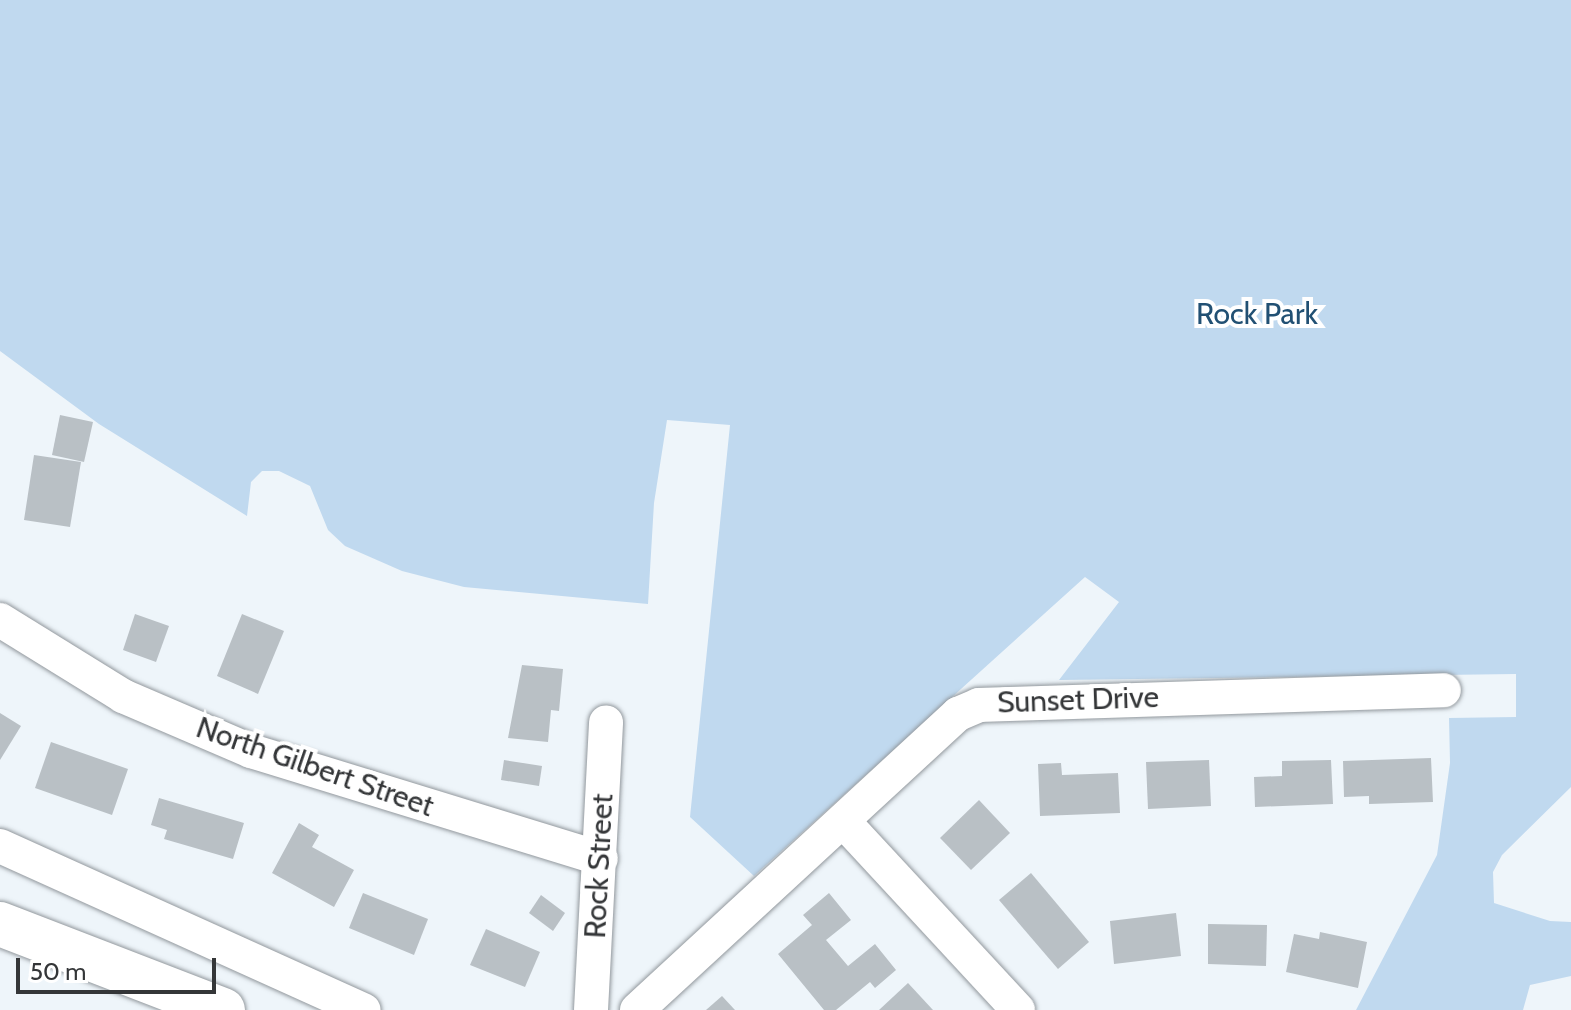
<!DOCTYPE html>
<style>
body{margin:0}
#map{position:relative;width:1571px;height:1010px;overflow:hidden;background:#eef5fa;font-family:Cabin,sans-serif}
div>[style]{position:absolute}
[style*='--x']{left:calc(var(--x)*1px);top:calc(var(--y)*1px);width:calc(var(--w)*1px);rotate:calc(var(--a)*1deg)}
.green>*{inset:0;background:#c0d9ef}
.building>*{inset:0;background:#b9c0c5}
.roads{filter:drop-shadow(0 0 2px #92989d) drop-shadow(0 0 2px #92989d)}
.minor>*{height:34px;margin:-17px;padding:0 17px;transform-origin:17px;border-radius:17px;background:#fff}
.major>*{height:44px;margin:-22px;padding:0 22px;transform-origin:22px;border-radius:22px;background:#fff}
span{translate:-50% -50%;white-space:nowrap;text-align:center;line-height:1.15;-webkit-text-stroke:8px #fff;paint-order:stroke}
.park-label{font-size:30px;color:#215073}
.street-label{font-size:30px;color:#343638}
.scale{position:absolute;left:16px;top:958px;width:200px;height:36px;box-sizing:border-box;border:4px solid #343638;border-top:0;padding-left:10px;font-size:24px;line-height:28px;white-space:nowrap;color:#343638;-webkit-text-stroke:6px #fff;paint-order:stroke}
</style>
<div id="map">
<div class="green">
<i style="clip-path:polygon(0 0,1571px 0,1571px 787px,1502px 855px,1493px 872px,1494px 903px,1550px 921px,1571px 922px,1571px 976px,1530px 985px,1523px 1010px,1356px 1010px,1437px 855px,1450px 763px,1449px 718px,1516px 717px,1516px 674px,1059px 680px,1119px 602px,1085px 577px,754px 876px,690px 817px,730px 425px,667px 420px,654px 503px,648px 604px,464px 587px,402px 571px,345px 546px,328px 530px,310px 486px,279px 471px,262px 471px,251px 482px,247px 516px,99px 424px,0 351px)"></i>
</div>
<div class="building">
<i style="clip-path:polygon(60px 415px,93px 422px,84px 462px,52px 455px)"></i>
<i style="clip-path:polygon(34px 455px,81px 462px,70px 527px,24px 520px)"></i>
<i style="clip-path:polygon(135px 614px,169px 626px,156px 662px,123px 650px)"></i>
<i style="clip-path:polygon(242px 614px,284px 631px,258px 694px,217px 676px)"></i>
<i style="clip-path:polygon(522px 665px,563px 669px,559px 711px,551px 710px,548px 742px,508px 738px)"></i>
<i style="clip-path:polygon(0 713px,21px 726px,0 760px)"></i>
<i style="clip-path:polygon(51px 742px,128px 769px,112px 815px,35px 788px)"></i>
<i style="clip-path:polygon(1431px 758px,1433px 802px,1369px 804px,1369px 796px,1344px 797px,1343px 761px)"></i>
<i style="clip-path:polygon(504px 760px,542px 766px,539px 786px,501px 780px)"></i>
<i style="clip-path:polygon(1209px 760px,1211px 806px,1148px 809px,1146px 762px)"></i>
<i style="clip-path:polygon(1331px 760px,1333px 804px,1255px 807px,1254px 777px,1282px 776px,1282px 761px)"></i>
<i style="clip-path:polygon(1061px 763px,1062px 775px,1118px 773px,1120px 813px,1040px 816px,1038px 764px)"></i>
<i style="clip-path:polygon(159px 798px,244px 823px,233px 859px,164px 839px,167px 830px,151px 825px)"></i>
<i style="clip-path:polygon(979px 800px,1010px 833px,971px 870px,940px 838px)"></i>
<i style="clip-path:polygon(299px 823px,319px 835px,312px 847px,354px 870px,334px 907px,272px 873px)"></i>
<i style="clip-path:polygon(1031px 873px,1089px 942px,1058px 969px,999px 900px)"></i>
<i style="clip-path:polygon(363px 893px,428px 919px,414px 955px,349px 928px)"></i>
<i style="clip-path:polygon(829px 893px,851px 920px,826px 940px,848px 966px,875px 944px,896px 970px,875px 988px,870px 982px,836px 1010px,824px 1010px,778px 954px,812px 925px,803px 915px)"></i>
<i style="clip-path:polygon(541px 895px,565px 913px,553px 931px,529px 913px)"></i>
<i style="clip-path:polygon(1176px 913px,1181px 956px,1114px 964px,1110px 921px)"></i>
<i style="clip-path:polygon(1208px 924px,1267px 925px,1266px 966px,1208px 964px)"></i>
<i style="clip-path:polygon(486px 929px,540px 952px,525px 987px,470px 965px)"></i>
<i style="clip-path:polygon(1320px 932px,1367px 942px,1358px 988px,1286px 972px,1294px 934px,1319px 939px)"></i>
<i style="clip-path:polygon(908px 983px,933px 1010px,879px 1010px)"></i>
<i style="clip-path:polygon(722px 996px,735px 1010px,706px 1010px)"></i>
</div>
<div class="roads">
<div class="minor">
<i style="--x:0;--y:620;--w:145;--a:31.7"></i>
<i style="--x:123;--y:696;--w:139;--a:23.3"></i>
<i style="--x:251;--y:751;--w:366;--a:17.1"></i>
<i style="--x:844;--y:822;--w:256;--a:47.2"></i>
<i style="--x:0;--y:846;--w:399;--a:24.3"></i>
<i style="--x:591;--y:1010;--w:288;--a:-87"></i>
<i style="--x:637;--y:1010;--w:437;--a:-42.7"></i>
<i style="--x:958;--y:714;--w:23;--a:-23"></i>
<i style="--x:979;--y:705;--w:465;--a:-1.8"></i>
</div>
<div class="major">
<i style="--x:0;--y:924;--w:239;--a:21.1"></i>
</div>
</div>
<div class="park-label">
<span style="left:1257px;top:314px">Rock Park</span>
</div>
<div class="street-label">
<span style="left:1078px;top:700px;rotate:-2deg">Sunset Drive</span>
<span style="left:315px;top:767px;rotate:19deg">North Gilbert Street</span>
<span style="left:599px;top:866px;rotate:-87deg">Rock Street</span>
</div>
<div class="scale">50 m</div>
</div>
